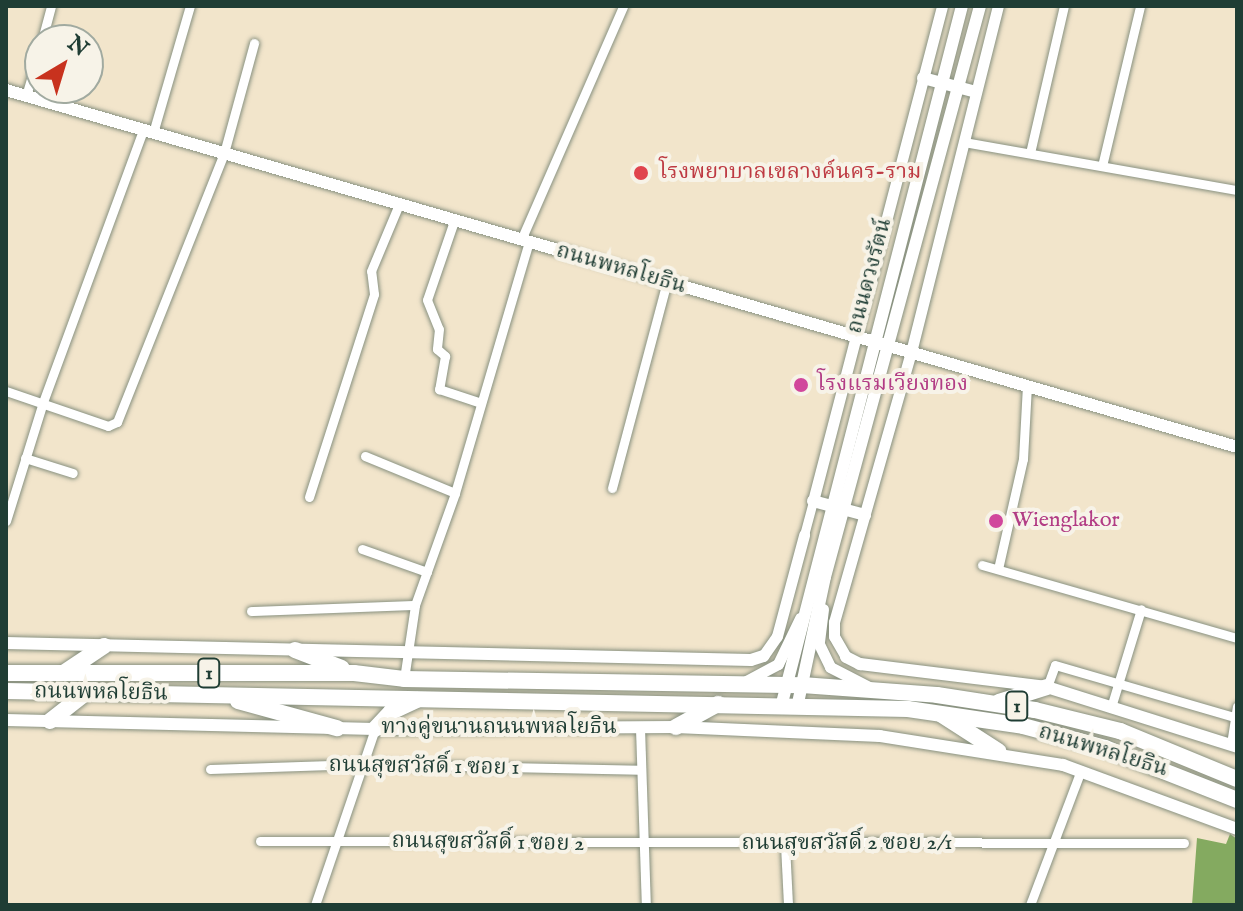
<!DOCTYPE html>
<meta charset="utf-8">
<style>
body{margin:0}
#map{position:relative;width:1243px;height:911px;overflow:hidden;background:#f2e5cb;font-family:"IM FELL English","Noto Serif Thai",serif}
div>[style]{position:absolute}
[style*='--x']{left:calc(var(--x)*1px);top:calc(var(--y)*1px);width:calc(var(--w)*1px);rotate:calc(var(--a)*1deg)}
.forest>*{inset:0;background:#84aa60}
.roads{filter:drop-shadow(0 0 2px #889180) drop-shadow(0 0 2px #889180)}
.minor>*{height:9px;margin:-4.5px;padding:0 4.5px;transform-origin:4.5px;border-radius:4.5px;background:#fff}
.tertiary>*{height:11px;margin:-5.5px;padding:0 5.5px;transform-origin:5.5px;border-radius:5.5px;background:#fff}
.secondary>*{height:12px;margin:-6px;padding:0 6px;transform-origin:6px;border-radius:6px;background:#fff}
.trunk>*{height:16px;margin:-8px;padding:0 8px;transform-origin:8px;border-radius:8px;background:#fff}
.dots>*{width:22px;height:22px;translate:-50% -50%;box-sizing:border-box;border:4px solid #f7f3e8;border-radius:50%}
span{translate:-50% -50%;white-space:nowrap;text-align:center;line-height:1.15;-webkit-text-stroke:8px #f7f3e8;paint-order:stroke}
.shield-label span{padding:2px 6px;background:#f7f3e8;border:2px solid;border-radius:6px;-webkit-text-stroke-width:0}
.shield-label{font-size:20px;color:#1f3d34;font-weight:700}
.health-label{font-size:22px;color:#be3a42}
.left{translate:0 -50%;text-align:left}
.street-label{font-size:22px;color:#1f3d34}
.hotel-label{font-size:22px;color:#b23c85}
.frame{position:absolute;inset:0;border:8px solid #1f3d34;pointer-events:none}
.north{position:absolute;left:24px;top:24px;width:80px;height:80px;box-sizing:border-box;background:#f7f3e8;border:2px solid #a1aaa0;border-radius:50%;rotate:38deg;font-size:22px;font-weight:700;line-height:32px;text-align:center;color:#1f3d34}
.north::after{content:'';display:block;margin:auto;width:28px;height:36px;background:#c8321e;clip-path:polygon(50% 0,100% 100%,50% 72%,0 100%)}
</style>
<div id="map">
<div class="forest">
<i style="clip-path:polygon(1230px 834px,1237px 839px,1237px 905px,1192px 905px,1197px 838px,1226px 844px)"></i>
</div>
<div class="roads">
<div class="minor">
<i style="--x:42;--y:40;--w:35;--a:-75"></i>
<i style="--x:26;--y:96;--w:50;--a:-73.7"></i>
<i style="--x:153;--y:133;--w:132;--a:-73.8"></i>
<i style="--x:964;--y:142;--w:277;--a:10"></i>
<i style="--x:1030;--y:153;--w:151;--a:-77"></i>
<i style="--x:1102;--y:166;--w:164;--a:-76.6"></i>
<i style="--x:454;--y:221;--w:83;--a:108.9"></i>
<i style="--x:427;--y:300;--w:31;--a:68"></i>
<i style="--x:439;--y:329;--w:20;--a:96"></i>
<i style="--x:437;--y:349;--w:11;--a:41"></i>
<i style="--x:445;--y:356;--w:34;--a:100"></i>
<i style="--x:439;--y:389;--w:44;--a:18.4"></i>
<i style="--x:521;--y:240;--w:255;--a:-66.4"></i>
<i style="--x:6;--y:391;--w:108;--a:18.9"></i>
<i style="--x:108;--y:426;--w:10;--a:-24"></i>
<i style="--x:117;--y:422;--w:289;--a:-68.3"></i>
<i style="--x:224;--y:153;--w:114;--a:-74.7"></i>
<i style="--x:365;--y:456;--w:97;--a:22.3"></i>
<i style="--x:25;--y:458;--w:50;--a:17.4"></i>
<i style="--x:612;--y:488;--w:213;--a:-75.1"></i>
<i style="--x:309;--y:497;--w:213;--a:-72.2"></i>
<i style="--x:374;--y:294;--w:23;--a:-97"></i>
<i style="--x:371;--y:271;--w:73;--a:-67.3"></i>
<i style="--x:6;--y:521;--w:125;--a:-72.7"></i>
<i style="--x:43;--y:402;--w:290;--a:-69.8"></i>
<i style="--x:804;--y:535;--w:35;--a:-75"></i>
<i style="--x:362;--y:549;--w:69;--a:19.5"></i>
<i style="--x:982;--y:565;--w:265;--a:16"></i>
<i style="--x:998;--y:569;--w:113;--a:-77.2"></i>
<i style="--x:1023;--y:459;--w:73;--a:-86.9"></i>
<i style="--x:251;--y:611;--w:164;--a:-2.1"></i>
<i style="--x:404;--y:679;--w:75;--a:-81.5"></i>
<i style="--x:415;--y:605;--w:119;--a:-70.3"></i>
<i style="--x:455;--y:493;--w:262;--a:-73.6"></i>
<i style="--x:1047;--y:687;--w:23;--a:-70"></i>
<i style="--x:1055;--y:665;--w:190;--a:16.2"></i>
<i style="--x:1112;--y:704;--w:99;--a:-73"></i>
<i style="--x:640;--y:728;--w:177;--a:88.1"></i>
<i style="--x:1231;--y:744;--w:38;--a:-81"></i>
<i style="--x:210;--y:769;--w:151;--a:-1.9"></i>
<i style="--x:361;--y:764;--w:278;--a:1.2"></i>
<i style="--x:260;--y:841;--w:924;--a:0.12"></i>
<i style="--x:785;--y:845;--w:60;--a:87.1"></i>
<i style="--x:315;--y:905;--w:186;--a:-71.2"></i>
<i style="--x:1030;--y:905;--w:144;--a:-69.3"></i>
</div>
<div class="tertiary">
<i style="--x:813;--y:501;--w:512;--a:-75.39"></i>
<i style="--x:823;--y:609;--w:35;--a:97"></i>
<i style="--x:819;--y:644;--w:25;--a:64"></i>
<i style="--x:830;--y:667;--w:42;--a:27.2"></i>
<i style="--x:763;--y:656;--w:24;--a:-55"></i>
<i style="--x:777;--y:636;--w:105;--a:-75"></i>
<i style="--x:846;--y:657;--w:24;--a:-120"></i>
<i style="--x:834;--y:636;--w:14;--a:-90"></i>
<i style="--x:834;--y:622;--w:285;--a:-74.1"></i>
<i style="--x:912;--y:348;--w:353;--a:-75.9"></i>
<i style="--x:746;--y:681;--w:36;--a:-28"></i>
<i style="--x:778;--y:664;--w:51;--a:-64.4"></i>
</div>
<div class="secondary">
<i style="--x:923;--y:78;--w:55;--a:14.8"></i>
<i style="--x:6;--y:90;--w:1282;--a:16.17"></i>
<i style="--x:813;--y:501;--w:54;--a:15.1"></i>
<i style="--x:6;--y:643;--w:745;--a:1.31"></i>
<i style="--x:751;--y:660;--w:13;--a:-18"></i>
<i style="--x:846;--y:657;--w:16;--a:27"></i>
<i style="--x:860;--y:664;--w:188;--a:7"></i>
<i style="--x:1047;--y:687;--w:199;--a:17.5"></i>
<i style="--x:782;--y:703;--w:720;--a:-75.52"></i>
<i style="--x:798;--y:703;--w:129;--a:-77.9"></i>
<i style="--x:825;--y:577;--w:592;--a:-74.81"></i>
<i style="--x:6;--y:720;--w:369;--a:1.4"></i>
<i style="--x:375;--y:729;--w:301;--a:-0.4"></i>
<i style="--x:676;--y:727;--w:204;--a:2.5"></i>
<i style="--x:880;--y:736;--w:185;--a:9"></i>
<i style="--x:1063;--y:765;--w:185;--a:20.2"></i>
</div>
<div class="trunk">
<i style="--x:295;--y:650;--w:50;--a:21"></i>
<i style="--x:65;--y:672;--w:47;--a:-33.7"></i>
<i style="--x:6;--y:673;--w:348;--a:0"></i>
<i style="--x:354;--y:673;--w:50;--a:6.8"></i>
<i style="--x:404;--y:679;--w:398;--a:0.9"></i>
<i style="--x:802;--y:685;--w:135;--a:4.2"></i>
<i style="--x:937;--y:695;--w:99;--a:8.7"></i>
<i style="--x:1035;--y:710;--w:88;--a:13.9"></i>
<i style="--x:1120;--y:731;--w:126;--a:22.3"></i>
<i style="--x:6;--y:691;--w:902;--a:1.14"></i>
<i style="--x:908;--y:709;--w:116;--a:8.4"></i>
<i style="--x:1023;--y:726;--w:85;--a:15"></i>
<i style="--x:1105;--y:748;--w:142;--a:21.5"></i>
<i style="--x:238;--y:701;--w:103;--a:15.3"></i>
<i style="--x:999;--y:702;--w:50;--a:-17.4"></i>
<i style="--x:942;--y:715;--w:67;--a:32.7"></i>
<i style="--x:50;--y:721;--w:47;--a:-38.1"></i>
<i style="--x:676;--y:727;--w:48;--a:-28.7"></i>
<i style="--x:375;--y:729;--w:23;--a:-47"></i>
<i style="--x:391;--y:712;--w:29;--a:-25"></i>
</div>
</div>
<div class="dots">
<i style="left:641px;top:173px;background:#e0444e"></i>
<i style="left:801px;top:385px;background:#d1479c"></i>
<i style="left:996px;top:521px;background:#d1479c"></i>
</div>
<div class="shield-label">
<span style="left:209px;top:673px">1</span>
<span style="left:1017px;top:706px">1</span>
</div>
<div class="health-label">
<span class="left" style="left:659px;top:173px">โรงพยาบาลเขลางค์นคร-ราม</span>
</div>
<div class="street-label">
<span style="left:621px;top:269px;rotate:16deg">ถนนพหลโยธิน</span>
<span style="left:870px;top:276px;rotate:-75deg">ถนนดวงรัตน์</span>
<span style="left:101px;top:693px;rotate:1deg">ถนนพหลโยธิน</span>
<span style="left:499px;top:728px">ทางคู่ขนานถนนพหลโยธิน</span>
<span style="left:1103px;top:751px;rotate:17deg">ถนนพหลโยธิน</span>
<span style="left:424px;top:767px;rotate:1deg">ถนนสุขสวัสดิ์ 1 ซอย 1</span>
<span style="left:488px;top:843px;rotate:1deg">ถนนสุขสวัสดิ์ 1 ซอย 2</span>
<span style="left:847px;top:844px">ถนนสุขสวัสดิ์ 2 ซอย 2/1</span>
</div>
<div class="hotel-label">
<span class="left" style="left:817px;top:385px">โรงแรมเวียงทอง</span>
<span class="left" style="left:1012px;top:521px">Wienglakor</span>
</div>
<div class="frame"></div>
<div class="north">N</div>
</div>
